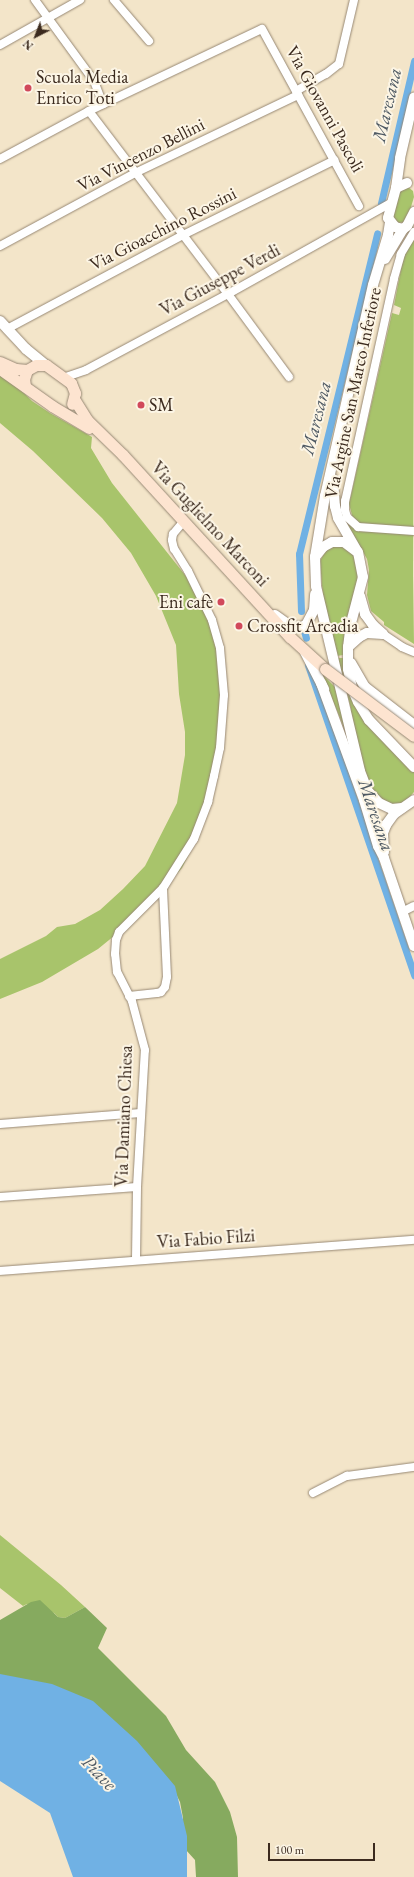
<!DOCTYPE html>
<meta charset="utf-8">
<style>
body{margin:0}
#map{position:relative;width:414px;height:1877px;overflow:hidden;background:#f3e5c9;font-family:"EB Garamond",serif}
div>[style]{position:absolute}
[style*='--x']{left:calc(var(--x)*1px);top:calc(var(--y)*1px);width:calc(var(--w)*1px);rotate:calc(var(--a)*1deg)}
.green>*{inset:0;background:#a8c46b}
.forest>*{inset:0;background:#86aa5f}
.water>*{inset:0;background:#70b1e4}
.canal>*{height:7px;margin:-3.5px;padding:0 3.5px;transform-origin:3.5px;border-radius:3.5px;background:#70b1e4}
.roads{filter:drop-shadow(0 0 1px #978874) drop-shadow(0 0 1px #978874)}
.minor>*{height:8px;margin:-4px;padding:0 4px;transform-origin:4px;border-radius:4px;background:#fff}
.tertiary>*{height:10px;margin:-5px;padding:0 5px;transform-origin:5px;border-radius:5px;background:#fff}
.secondary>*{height:11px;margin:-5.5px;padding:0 5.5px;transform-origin:5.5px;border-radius:5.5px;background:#fde4d0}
.bridges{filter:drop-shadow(0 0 1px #978874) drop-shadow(0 0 1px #978874)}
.secondary-bridge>*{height:11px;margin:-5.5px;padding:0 5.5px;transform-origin:5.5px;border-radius:5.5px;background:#fde4d0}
.dots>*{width:11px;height:11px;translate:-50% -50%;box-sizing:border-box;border:2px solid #fcf5e5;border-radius:50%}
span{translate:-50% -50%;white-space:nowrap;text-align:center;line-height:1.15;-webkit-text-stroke:4px #fcf5e5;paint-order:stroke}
.poi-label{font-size:18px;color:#3b2a1e}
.left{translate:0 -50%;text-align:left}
.right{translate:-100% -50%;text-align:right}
.street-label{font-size:18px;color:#3b2a1e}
.water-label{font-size:19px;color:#4e5963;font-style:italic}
.north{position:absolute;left:16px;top:16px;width:40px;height:40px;-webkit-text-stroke:3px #fcf5e5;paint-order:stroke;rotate:222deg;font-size:11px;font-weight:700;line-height:16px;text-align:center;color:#3b2a1e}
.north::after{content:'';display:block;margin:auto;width:14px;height:18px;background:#3b2a1e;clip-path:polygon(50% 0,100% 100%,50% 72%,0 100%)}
.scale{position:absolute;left:268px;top:1843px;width:107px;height:18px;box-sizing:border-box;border:2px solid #3b2a1e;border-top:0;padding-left:5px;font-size:12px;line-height:14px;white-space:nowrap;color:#3b2a1e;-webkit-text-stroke:3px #fcf5e5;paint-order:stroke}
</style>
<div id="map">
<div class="green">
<i style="clip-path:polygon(408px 187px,413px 191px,414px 197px,408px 217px,404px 222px,399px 223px,394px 221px,392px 215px,399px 192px)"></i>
<i style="clip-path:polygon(414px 238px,413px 575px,414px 644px,384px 625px,384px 622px,371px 611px,367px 595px,369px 570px,367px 559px,344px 518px,352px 515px,349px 504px,392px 313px,399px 315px,401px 308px,394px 305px,404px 254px)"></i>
<i style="clip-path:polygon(0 375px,15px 384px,32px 401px,50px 413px,92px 437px,91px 448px,112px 483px,189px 580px,219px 637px,222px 752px,192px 848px,182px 868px,141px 914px,98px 949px,42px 982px,0 999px,0 959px,46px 936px,57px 927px,75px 924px,100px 910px,123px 889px,145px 866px,177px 803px,185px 755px,185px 732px,179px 694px,176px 645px,156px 596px,131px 553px,102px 518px,33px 451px,0 423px)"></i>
<i style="clip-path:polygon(341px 546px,346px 548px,353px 555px,359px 570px,356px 588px,346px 621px,343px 655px,337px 656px,323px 597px,320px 561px,326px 550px,331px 547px)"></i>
<i style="clip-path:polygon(338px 658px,344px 658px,350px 694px,414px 771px,414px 792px,406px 801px,394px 806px,384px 803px,372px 791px,365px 774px,351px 712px,351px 709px)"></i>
<i style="clip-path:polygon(322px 674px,335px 687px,348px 737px,322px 675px)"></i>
<i style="clip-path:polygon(0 1535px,61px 1585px,85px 1607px,65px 1618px,58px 1617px,54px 1613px,27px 1604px,23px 1606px,0 1588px)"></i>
</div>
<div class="forest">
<i style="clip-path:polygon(40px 1600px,58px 1617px,65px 1618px,85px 1607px,107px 1628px,98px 1648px,166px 1716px,186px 1750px,215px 1782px,230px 1812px,237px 1837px,238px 1877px,196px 1877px,195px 1860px,186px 1850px,182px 1836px,183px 1818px,180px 1802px,171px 1784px,0 1682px,0 1620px,31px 1602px)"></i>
</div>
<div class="water">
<i style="clip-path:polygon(0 1674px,52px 1684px,93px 1701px,137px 1741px,175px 1786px,187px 1836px,187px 1877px,73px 1877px,50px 1813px,0 1781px)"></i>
</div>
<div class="canal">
<i style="--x:381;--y:203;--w:146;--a:-76.9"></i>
<i style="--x:301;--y:611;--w:57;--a:-92"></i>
<i style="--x:299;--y:554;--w:330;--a:-76.3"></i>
<i style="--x:304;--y:631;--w:7;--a:74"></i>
<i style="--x:308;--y:665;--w:328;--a:71.1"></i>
</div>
<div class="roads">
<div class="minor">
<i style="--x:35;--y:0;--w:100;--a:53.9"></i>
<i style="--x:94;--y:81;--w:25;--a:69"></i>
<i style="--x:114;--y:0;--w:54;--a:49.5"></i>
<i style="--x:0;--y:45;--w:92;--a:-29.4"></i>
<i style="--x:296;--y:91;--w:34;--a:-30"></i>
<i style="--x:326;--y:74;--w:16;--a:-38"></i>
<i style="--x:339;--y:64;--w:66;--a:-76.8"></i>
<i style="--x:89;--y:111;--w:230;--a:52.8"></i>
<i style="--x:228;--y:294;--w:103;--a:53.7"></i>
<i style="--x:0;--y:159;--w:101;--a:-28.3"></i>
<i style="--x:89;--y:111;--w:191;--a:-25.4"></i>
<i style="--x:262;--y:29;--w:202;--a:61.3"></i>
<i style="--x:414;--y:232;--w:26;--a:121"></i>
<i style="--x:401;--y:254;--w:26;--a:106"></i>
<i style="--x:394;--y:279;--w:227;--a:102.4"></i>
<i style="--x:345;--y:501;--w:9;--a:90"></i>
<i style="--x:345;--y:510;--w:7;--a:74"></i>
<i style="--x:347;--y:517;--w:15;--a:42"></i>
<i style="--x:358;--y:527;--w:56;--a:4.1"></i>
<i style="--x:0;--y:246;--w:153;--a:-28.4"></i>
<i style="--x:135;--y:173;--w:181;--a:-25.6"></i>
<i style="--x:7;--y:329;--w:200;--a:-28.1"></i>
<i style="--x:183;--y:235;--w:169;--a:-26.3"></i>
<i style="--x:63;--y:378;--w:24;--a:-19"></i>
<i style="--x:86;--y:370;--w:161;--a:-28.2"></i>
<i style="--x:228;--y:294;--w:187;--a:-29.2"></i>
<i style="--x:383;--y:634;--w:23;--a:34"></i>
<i style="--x:402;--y:647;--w:13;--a:23"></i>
<i style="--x:402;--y:912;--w:13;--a:-27"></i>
<i style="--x:129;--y:996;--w:28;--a:-6"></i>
<i style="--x:157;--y:993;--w:4;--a:-14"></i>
<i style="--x:161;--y:992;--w:6;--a:-51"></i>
<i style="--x:165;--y:987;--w:10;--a:-79"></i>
<i style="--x:167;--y:977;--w:89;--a:-92.6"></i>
<i style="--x:0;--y:1124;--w:141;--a:-4.5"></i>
<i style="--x:0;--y:1197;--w:137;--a:-4.2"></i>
<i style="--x:136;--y:1260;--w:73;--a:-89.2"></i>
<i style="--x:137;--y:1187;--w:137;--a:-86.7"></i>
<i style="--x:145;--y:1050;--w:51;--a:-104.9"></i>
<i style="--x:132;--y:1001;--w:33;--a:-117"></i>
<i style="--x:117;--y:972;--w:18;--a:-96"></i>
<i style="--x:115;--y:954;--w:14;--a:-86"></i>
<i style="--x:116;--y:940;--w:9;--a:-69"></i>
<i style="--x:119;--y:932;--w:62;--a:-45"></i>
<i style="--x:163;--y:888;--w:58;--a:-57.7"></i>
<i style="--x:194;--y:839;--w:40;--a:-69"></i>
<i style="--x:208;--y:802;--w:27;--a:-77"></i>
<i style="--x:214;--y:776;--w:29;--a:-78"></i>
<i style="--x:220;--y:748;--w:53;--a:-85.7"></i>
<i style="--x:224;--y:695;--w:47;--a:-94.9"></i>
<i style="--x:220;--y:648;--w:29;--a:-106"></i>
<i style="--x:212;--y:620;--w:55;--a:-116.1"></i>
<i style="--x:188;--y:571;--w:26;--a:-122"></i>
<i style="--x:174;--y:549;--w:9;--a:-103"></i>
<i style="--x:172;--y:540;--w:6;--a:-81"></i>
<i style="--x:173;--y:534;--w:16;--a:-50"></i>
<i style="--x:0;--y:1271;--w:415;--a:-4.3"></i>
<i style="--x:313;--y:1493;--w:38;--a:-27"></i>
<i style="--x:347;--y:1476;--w:68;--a:-7.7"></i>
</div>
<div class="tertiary">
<i style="--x:407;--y:183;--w:12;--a:156"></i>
<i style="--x:396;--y:188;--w:31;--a:105"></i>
<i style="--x:388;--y:218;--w:11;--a:52"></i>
<i style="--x:395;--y:227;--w:8;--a:14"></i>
<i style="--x:403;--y:229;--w:5;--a:-37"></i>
<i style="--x:407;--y:226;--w:16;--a:-63"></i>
<i style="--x:396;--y:188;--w:30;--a:-82"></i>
<i style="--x:400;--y:158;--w:62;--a:-76.9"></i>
<i style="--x:385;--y:259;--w:35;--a:-59"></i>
<i style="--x:0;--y:321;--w:38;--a:47"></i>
<i style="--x:26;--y:349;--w:26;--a:39"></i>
<i style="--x:333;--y:479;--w:27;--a:86"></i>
<i style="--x:335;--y:506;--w:12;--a:76"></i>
<i style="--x:338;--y:518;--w:39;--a:60"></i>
<i style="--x:358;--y:552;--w:25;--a:79"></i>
<i style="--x:363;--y:577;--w:48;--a:104.6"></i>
<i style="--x:351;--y:623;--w:24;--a:97"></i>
<i style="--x:348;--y:647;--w:22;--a:90"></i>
<i style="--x:348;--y:669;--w:19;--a:78"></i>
<i style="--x:352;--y:688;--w:15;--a:67"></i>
<i style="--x:358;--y:702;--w:21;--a:59"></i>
<i style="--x:369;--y:720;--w:65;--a:46.2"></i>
<i style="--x:315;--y:557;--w:13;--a:-51"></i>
<i style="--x:323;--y:547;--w:10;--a:-29"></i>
<i style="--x:332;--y:542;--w:12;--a:0"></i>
<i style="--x:344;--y:542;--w:15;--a:37"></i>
<i style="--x:360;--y:596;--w:19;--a:74"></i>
<i style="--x:365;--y:614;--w:14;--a:54"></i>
<i style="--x:373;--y:625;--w:13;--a:42"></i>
<i style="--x:275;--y:615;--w:19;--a:36"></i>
<i style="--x:290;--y:626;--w:11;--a:5"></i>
<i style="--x:301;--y:627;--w:5;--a:-22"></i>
<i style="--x:306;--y:625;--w:17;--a:-62"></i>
<i style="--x:314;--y:610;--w:16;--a:-86"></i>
<i style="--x:348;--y:647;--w:15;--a:-42"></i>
<i style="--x:359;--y:637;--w:9;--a:-27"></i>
<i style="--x:367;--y:633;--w:16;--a:4"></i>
<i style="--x:305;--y:652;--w:42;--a:62.8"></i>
<i style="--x:351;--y:663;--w:28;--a:60"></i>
<i style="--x:365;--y:687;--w:62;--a:37.8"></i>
<i style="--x:321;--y:683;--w:125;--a:69.8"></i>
<i style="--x:364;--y:800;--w:48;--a:73.1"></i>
<i style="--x:378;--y:846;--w:13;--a:63"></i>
<i style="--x:384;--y:858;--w:93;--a:71.2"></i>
<i style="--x:364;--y:787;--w:22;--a:47"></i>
<i style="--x:379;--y:803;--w:14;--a:25"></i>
<i style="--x:392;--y:809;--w:10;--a:-6"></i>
<i style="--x:368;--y:792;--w:22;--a:-111"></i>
<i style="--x:360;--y:771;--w:190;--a:-103.4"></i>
<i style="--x:316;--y:586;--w:29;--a:-92"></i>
<i style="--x:315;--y:557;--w:62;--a:-80.7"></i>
<i style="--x:325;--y:496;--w:216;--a:-77.2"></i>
<i style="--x:373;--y:285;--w:52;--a:-73.3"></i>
<i style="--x:388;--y:235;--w:12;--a:-81"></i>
<i style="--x:384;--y:852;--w:19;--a:-93"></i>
<i style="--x:383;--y:833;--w:9;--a:-69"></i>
<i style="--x:386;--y:825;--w:14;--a:-54"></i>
<i style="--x:394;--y:814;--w:24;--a:-35"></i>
</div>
<div class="secondary">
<i style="--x:0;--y:362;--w:17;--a:24"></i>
<i style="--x:16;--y:369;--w:11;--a:5"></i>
<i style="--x:0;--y:369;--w:64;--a:35.4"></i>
<i style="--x:52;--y:406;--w:43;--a:30.7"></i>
<i style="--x:25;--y:386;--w:7;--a:-98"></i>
<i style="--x:24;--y:379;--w:9;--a:-72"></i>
<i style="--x:27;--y:370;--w:10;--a:-29"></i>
<i style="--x:36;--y:365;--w:10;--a:0"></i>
<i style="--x:46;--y:365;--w:31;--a:36"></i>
<i style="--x:71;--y:383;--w:11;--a:68"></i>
<i style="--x:75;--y:393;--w:11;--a:105"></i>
<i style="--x:74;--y:399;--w:25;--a:58"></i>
<i style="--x:87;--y:420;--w:50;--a:44.2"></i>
<i style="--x:123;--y:455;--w:247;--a:47.5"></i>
<i style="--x:290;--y:637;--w:47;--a:42.4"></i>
</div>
</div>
<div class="bridges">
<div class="secondary-bridge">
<i style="--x:325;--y:669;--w:111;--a:37"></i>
</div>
</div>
<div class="dots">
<i style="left:28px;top:88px;background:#d1495b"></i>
<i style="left:141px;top:405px;background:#d1495b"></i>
<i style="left:221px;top:602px;background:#d1495b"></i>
<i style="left:239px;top:626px;background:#d1495b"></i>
</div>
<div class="poi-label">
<span class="left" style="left:36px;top:88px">Scuola Media<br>Enrico Toti</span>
<span class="left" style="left:149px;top:405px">SM</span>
<span class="right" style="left:213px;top:602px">Eni cafè</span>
<span class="left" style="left:247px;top:626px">Crossfit Arcadia</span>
</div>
<div class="street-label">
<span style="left:325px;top:109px;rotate:61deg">Via Giovanni Pascoli</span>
<span style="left:141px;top:155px;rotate:-27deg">Via Vincenzo Bellini</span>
<span style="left:163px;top:229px;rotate:-27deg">Via Gioacchino Rossini</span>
<span style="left:220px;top:280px;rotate:-28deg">Via Giuseppe Verdi</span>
<span style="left:353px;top:393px;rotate:-78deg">Via Argine San Marco Inferiore</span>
<span style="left:210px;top:524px;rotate:47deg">Via Guglielmo Marconi</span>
<span style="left:124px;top:1116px;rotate:-88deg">Via Damiano Chiesa</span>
<span style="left:206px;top:1239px;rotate:-4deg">Via Fabio Filzi</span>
</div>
<div class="water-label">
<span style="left:387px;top:105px;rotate:-77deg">Maresana</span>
<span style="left:316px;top:418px;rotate:-76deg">Maresana</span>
<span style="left:376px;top:815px;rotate:71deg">Maresana</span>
<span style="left:99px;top:1773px;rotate:46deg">Piave</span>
</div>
<div class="north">N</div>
<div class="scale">100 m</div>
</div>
